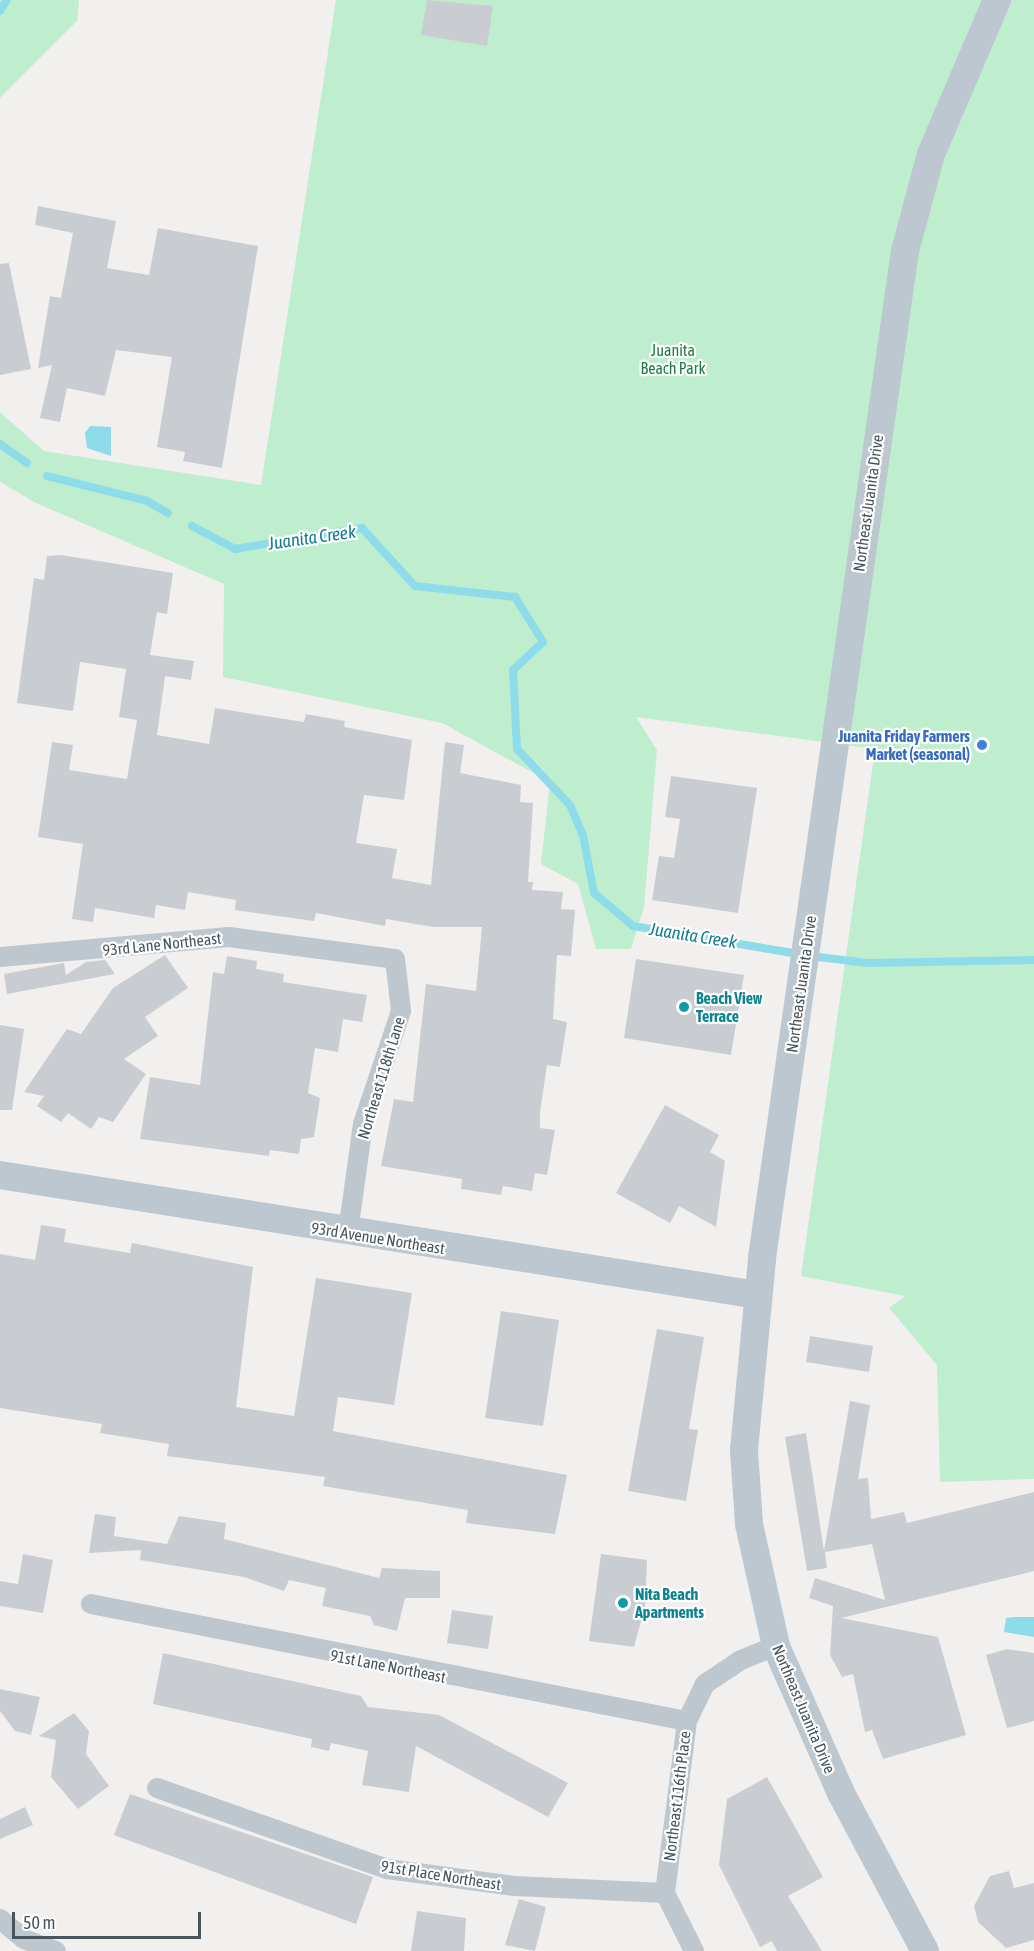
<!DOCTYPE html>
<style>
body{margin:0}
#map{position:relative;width:1034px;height:1951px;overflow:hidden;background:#f2efef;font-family:"Asap Condensed",sans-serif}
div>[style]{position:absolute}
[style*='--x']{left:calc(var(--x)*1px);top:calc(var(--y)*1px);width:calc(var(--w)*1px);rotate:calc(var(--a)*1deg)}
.green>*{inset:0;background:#bfeece}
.water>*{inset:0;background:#8edce9}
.stream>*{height:8px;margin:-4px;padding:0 4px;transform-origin:4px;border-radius:4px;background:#8edce9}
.building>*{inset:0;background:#c9cdd2}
.street>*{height:20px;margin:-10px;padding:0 10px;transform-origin:10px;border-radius:10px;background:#bec7ce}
.secondary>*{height:28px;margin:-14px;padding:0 14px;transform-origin:14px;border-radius:14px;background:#bcc7d0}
.dots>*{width:16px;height:16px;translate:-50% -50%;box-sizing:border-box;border:3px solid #fff;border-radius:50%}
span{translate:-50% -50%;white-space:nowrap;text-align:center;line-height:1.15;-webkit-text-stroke:4.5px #fff;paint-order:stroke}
.park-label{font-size:16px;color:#1a7c45}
.street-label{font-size:16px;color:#48545c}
.shop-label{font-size:16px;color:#366cbe;font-weight:700}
.right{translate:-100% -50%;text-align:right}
.culture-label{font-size:16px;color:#0d838f;font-weight:700}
.left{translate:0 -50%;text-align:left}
.water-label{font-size:18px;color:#117d90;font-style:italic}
.scale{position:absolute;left:12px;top:1912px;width:189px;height:27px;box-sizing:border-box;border:3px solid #48545c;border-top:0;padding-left:8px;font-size:18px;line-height:21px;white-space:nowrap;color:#48545c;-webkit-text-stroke:4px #fff;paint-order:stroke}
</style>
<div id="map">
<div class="green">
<i style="clip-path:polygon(0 0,79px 0,77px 21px,0 98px)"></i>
<i style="clip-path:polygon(336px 0,1034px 0,1034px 1479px,940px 1482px,937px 1365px,889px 1308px,905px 1296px,801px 1276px,875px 749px,636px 717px,657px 750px,644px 907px,631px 949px,596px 949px,578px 884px,541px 864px,550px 782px,442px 723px,223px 677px,224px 584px,36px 503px,0 482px,0 412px,44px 451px,261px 485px)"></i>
</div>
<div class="water">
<i style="clip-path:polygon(90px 426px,111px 427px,111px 456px,87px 448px,85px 433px)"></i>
<i style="clip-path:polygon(1014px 1617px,1034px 1617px,1034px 1637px,1004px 1632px,1006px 1618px)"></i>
</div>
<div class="stream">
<i style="--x:0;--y:11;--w:13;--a:-58"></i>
<i style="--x:0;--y:444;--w:33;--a:35"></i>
<i style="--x:47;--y:476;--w:103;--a:14"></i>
<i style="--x:147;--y:501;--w:24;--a:30"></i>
<i style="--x:192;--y:526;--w:49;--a:28.1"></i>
<i style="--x:235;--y:549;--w:129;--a:-9.4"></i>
<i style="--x:362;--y:528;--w:79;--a:47.6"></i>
<i style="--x:415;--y:586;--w:101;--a:6.3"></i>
<i style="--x:515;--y:597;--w:53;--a:58.1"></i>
<i style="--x:543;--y:642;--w:41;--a:137"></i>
<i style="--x:513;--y:670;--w:79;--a:87.1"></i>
<i style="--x:517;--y:749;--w:77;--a:46.6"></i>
<i style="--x:570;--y:805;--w:33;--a:67"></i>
<i style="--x:583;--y:835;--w:59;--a:79.3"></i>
<i style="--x:594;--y:893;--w:51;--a:40.2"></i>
<i style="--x:633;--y:926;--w:168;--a:9.6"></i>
<i style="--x:811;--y:956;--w:56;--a:7.1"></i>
<i style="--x:867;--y:963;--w:167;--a:-1"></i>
</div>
<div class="building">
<i style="clip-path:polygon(427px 0,493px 6px,487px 46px,421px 35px)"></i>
<i style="clip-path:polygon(38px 206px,116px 221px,107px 268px,149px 275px,158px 228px,258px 246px,222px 468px,183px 461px,185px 452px,157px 447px,172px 357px,116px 350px,105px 396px,67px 388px,60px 422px,40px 418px,52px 365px,38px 368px,50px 296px,61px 298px,73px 233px,35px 225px)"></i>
<i style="clip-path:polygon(9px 263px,31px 369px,0 375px,0 264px)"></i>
<i style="clip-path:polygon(61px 555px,173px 573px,167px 614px,157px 612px,150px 655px,194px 661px,191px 680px,165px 676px,157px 735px,209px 744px,215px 708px,304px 722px,306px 714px,345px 721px,344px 727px,412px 740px,404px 800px,364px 795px,356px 843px,397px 849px,392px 878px,431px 885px,445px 742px,464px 745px,460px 773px,521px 785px,520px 802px,533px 803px,528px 882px,533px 882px,532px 890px,563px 892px,561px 909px,575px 910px,571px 956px,557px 955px,553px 1019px,567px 1022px,560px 1067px,547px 1065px,540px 1112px,540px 1128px,555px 1130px,547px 1175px,535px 1173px,532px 1191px,503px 1186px,501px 1195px,461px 1189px,462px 1179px,381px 1166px,394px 1099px,413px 1102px,426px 984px,476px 991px,482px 927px,433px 927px,386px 919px,385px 926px,316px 913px,314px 921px,235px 910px,236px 900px,188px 892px,185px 910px,156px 905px,154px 918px,95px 908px,93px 922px,72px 919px,83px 844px,38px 837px,52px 742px,73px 745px,69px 770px,127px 779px,137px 720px,119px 717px,126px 669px,80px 662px,73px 711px,17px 703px,34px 578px,44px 580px,47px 556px)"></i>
<i style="clip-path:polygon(671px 776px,757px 788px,738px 913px,652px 900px,659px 856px,674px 858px,680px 819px,665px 817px)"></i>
<i style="clip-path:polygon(165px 955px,188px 988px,145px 1017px,158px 1036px,124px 1059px,146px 1074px,113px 1122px,99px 1117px,91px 1129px,68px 1113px,61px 1122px,37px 1106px,44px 1096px,24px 1092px,67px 1029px,81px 1034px,113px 988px)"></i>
<i style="clip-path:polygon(227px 956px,257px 961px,256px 969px,284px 974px,283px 982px,367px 995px,362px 1022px,343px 1019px,338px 1052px,315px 1048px,308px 1093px,320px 1098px,314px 1137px,301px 1139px,299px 1154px,270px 1150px,269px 1156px,140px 1139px,150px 1077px,200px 1085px,213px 972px,224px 974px)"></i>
<i style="clip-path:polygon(636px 959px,744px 975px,731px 1055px,624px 1038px)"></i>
<i style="clip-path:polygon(105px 960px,115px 974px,7px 994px,4px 974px,64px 963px,66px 975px,86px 962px)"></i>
<i style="clip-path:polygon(0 1025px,24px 1029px,12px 1110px,0 1110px)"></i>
<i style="clip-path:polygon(665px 1105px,719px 1135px,710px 1152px,725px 1161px,716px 1227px,679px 1206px,670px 1223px,616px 1193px)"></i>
<i style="clip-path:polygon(41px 1225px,66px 1229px,64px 1242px,130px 1253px,132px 1243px,253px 1267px,236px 1407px,294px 1416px,316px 1278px,412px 1293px,394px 1405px,338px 1397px,333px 1431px,567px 1475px,555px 1534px,466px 1523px,468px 1510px,323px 1486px,325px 1477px,167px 1456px,169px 1444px,100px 1433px,102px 1424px,0 1408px,0 1254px,35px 1260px)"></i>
<i style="clip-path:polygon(501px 1311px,559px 1320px,543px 1426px,485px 1418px)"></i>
<i style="clip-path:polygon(657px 1329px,704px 1337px,689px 1429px,698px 1430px,686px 1501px,628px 1491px)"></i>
<i style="clip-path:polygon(810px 1336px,873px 1346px,869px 1372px,806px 1362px)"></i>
<i style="clip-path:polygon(850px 1401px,870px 1405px,858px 1479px,868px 1478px,871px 1519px,904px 1512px,907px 1523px,1034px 1492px,1034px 1571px,841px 1618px,938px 1637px,966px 1735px,883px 1759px,872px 1730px,865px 1732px,853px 1674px,842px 1677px,830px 1655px,833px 1606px,809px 1598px,815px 1578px,885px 1600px,872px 1544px,825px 1552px,827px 1568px,807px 1571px,785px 1437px,806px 1433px,824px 1551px)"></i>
<i style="clip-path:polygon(95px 1514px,116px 1517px,114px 1536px,167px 1544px,179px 1516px,226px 1523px,224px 1539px,379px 1578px,382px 1568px,440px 1571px,440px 1598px,405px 1598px,397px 1631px,374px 1625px,370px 1616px,322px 1606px,326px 1588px,289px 1580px,284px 1591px,244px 1577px,140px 1560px,141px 1550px,89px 1553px)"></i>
<i style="clip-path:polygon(23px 1554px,53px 1560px,43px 1613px,0 1606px,0 1581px,18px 1584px)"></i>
<i style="clip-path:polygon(601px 1554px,647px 1560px,645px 1607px,634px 1647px,589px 1641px)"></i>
<i style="clip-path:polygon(452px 1610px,493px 1616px,488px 1649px,447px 1643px)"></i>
<i style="clip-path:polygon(1007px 1649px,1034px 1653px,1034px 1721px,1007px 1728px,986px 1655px)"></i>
<i style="clip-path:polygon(163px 1653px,361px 1696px,368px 1707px,439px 1715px,568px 1783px,548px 1817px,416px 1746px,409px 1792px,362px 1785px,368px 1751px,331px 1743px,329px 1751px,311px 1747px,312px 1739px,153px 1704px)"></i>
<i style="clip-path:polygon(0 1689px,40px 1697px,31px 1735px,15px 1731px,0 1711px)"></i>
<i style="clip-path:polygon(74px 1713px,89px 1731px,86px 1754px,109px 1786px,78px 1809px,51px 1777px,56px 1740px,39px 1736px)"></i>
<i style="clip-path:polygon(767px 1777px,823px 1877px,788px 1896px,822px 1951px,777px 1951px,772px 1941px,760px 1947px,719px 1865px,727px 1799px)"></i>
<i style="clip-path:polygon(130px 1794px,373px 1877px,356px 1924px,114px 1835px)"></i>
<i style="clip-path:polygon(25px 1807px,33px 1825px,0 1839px,0 1819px)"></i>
<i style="clip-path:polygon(1009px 1871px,1014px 1888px,1034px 1883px,1034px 1940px,1006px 1948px,978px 1922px,974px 1906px,990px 1876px)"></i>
<i style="clip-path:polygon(519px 1899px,546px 1907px,535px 1951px,505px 1945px)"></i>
<i style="clip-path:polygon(417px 1911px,466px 1918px,464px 1951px,411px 1951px)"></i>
</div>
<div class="street">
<i style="--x:0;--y:957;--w:230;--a:-5"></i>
<i style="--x:229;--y:937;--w:167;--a:7.5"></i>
<i style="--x:395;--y:959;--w:52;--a:83.4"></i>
<i style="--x:401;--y:1011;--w:119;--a:108.6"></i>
<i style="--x:363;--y:1124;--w:109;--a:97.9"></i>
<i style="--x:91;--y:1604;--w:607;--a:11.11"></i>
<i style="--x:157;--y:1788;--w:244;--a:19.4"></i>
<i style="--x:387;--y:1869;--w:129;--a:7.6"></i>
<i style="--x:515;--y:1886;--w:150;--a:2.7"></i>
<i style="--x:0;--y:1919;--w:31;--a:40"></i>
<i style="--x:24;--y:1939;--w:34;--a:21"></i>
<i style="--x:694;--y:1951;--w:65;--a:-116.6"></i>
<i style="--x:665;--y:1893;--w:173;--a:-82.7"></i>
<i style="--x:687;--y:1721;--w:41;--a:-64.1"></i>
<i style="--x:705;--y:1684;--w:43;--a:-33.7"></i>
<i style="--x:741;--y:1660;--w:38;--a:-22"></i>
</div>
<div class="secondary">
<i style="--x:0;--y:1175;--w:767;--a:9"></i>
<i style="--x:925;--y:1951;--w:179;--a:-118"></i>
<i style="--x:841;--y:1793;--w:161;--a:-113.9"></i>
<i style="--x:776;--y:1646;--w:125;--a:-102.5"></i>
<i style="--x:749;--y:1524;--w:74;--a:-93.9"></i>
<i style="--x:744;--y:1450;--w:193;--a:-84.6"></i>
<i style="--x:762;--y:1258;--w:1017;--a:-81.92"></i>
<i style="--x:905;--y:251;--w:100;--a:-75"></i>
<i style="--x:931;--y:154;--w:168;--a:-66.8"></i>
</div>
<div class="dots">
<i style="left:982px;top:745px;background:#3f7fe0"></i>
<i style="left:684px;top:1007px;background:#0f9aa8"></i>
<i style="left:623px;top:1603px;background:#0f9aa8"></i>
</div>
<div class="park-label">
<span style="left:673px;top:359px">Juanita<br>Beach Park</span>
</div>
<div class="street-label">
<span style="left:868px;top:503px;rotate:-82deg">Northeast Juanita Drive</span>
<span style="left:162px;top:944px;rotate:-6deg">93rd Lane Northeast</span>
<span style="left:801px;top:984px;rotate:-82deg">Northeast Juanita Drive</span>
<span style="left:381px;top:1078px;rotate:-73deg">Northeast 118th Lane</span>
<span style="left:378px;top:1238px;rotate:9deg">93rd Avenue Northeast</span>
<span style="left:388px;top:1666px;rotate:11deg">91st Lane Northeast</span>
<span style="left:804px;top:1709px;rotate:67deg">Northeast Juanita Drive</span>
<span style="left:677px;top:1796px;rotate:-83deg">Northeast 116th Place</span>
<span style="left:441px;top:1875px;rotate:9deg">91st Place Northeast</span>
</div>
<div class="shop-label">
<span class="right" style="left:970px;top:745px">Juanita Friday Farmers<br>Market (seasonal)</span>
</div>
<div class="culture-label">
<span class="left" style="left:696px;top:1007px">Beach View<br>Terrace</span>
<span class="left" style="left:635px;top:1603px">Nita Beach<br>Apartments</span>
</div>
<div class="water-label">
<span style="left:312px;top:538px;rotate:-8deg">Juanita Creek</span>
<span style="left:693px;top:936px;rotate:9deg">Juanita Creek</span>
</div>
<div class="scale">50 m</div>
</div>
